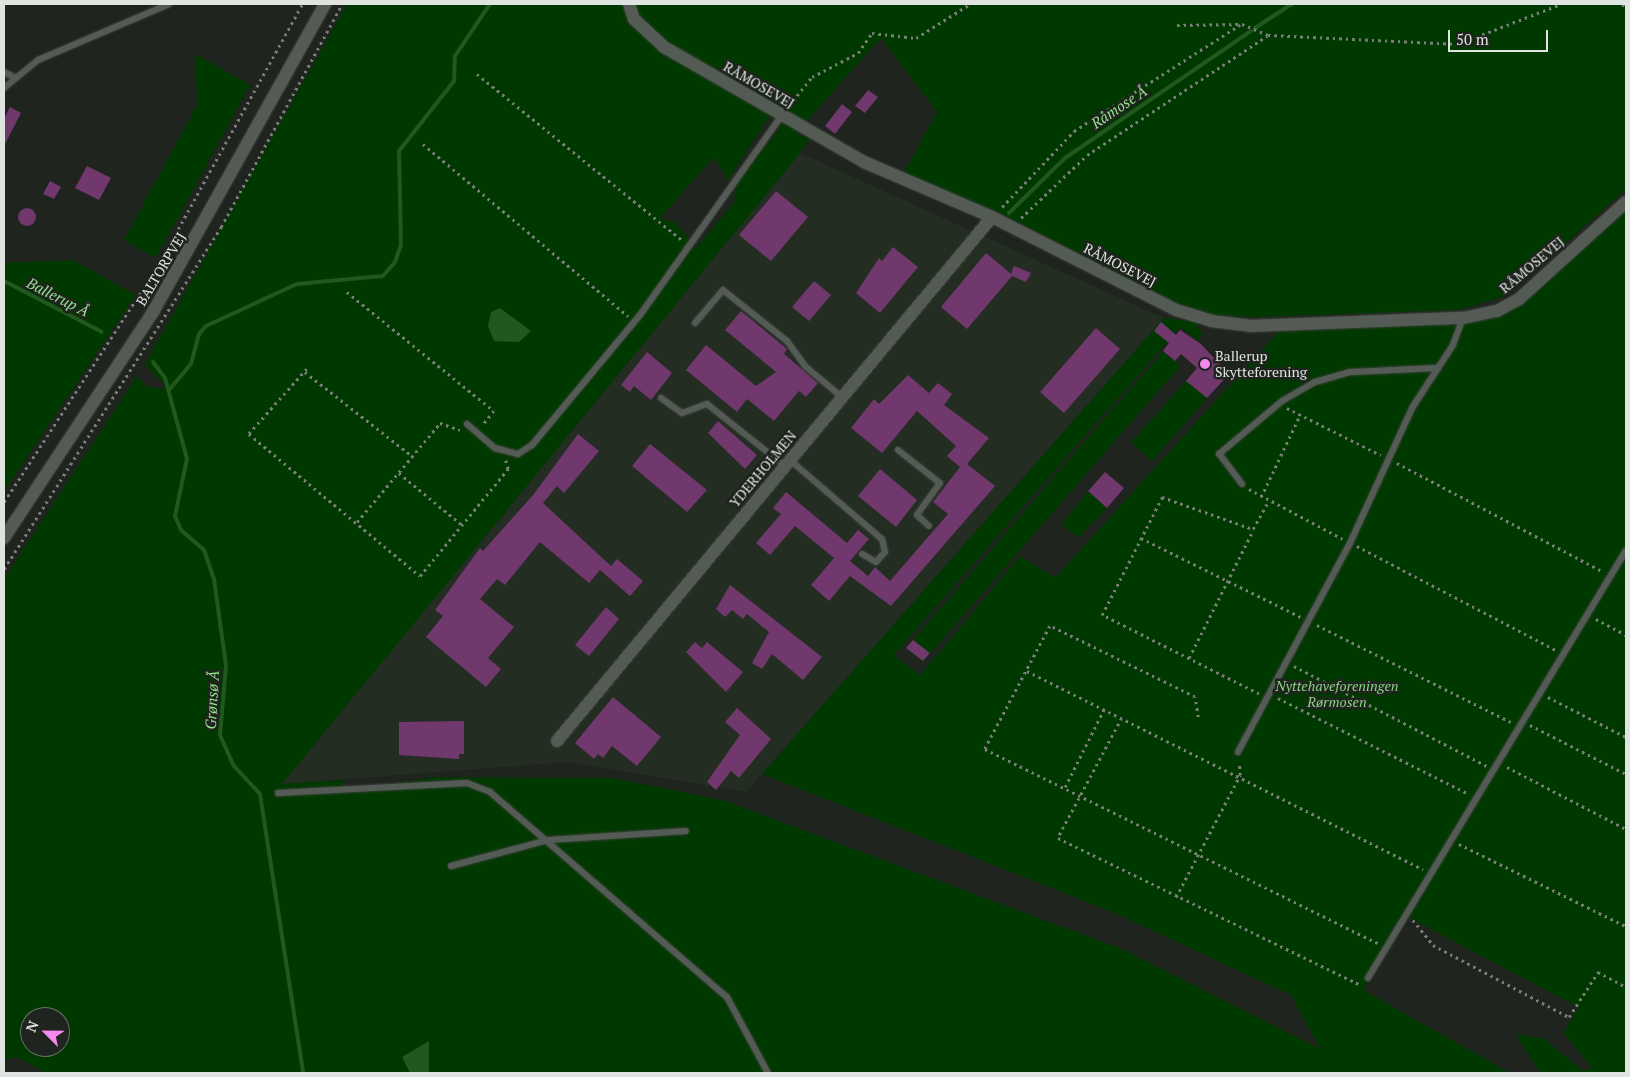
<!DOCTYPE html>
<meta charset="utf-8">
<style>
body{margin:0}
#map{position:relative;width:1630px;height:1077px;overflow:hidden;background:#1f241e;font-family:"PT Serif",serif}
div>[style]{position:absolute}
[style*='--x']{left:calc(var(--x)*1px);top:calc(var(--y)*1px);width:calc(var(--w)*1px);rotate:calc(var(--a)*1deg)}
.built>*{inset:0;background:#232d22}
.green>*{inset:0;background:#003900}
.water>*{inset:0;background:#20581d}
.stream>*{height:4px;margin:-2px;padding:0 2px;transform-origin:2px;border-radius:2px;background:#20581d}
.building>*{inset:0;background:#70386d}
.round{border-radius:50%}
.path>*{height:2.5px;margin-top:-1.25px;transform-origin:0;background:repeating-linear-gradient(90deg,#797e79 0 2.5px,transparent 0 6.5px)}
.roads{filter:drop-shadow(0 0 1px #3d413c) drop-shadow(0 0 1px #3d413c)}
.lane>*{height:6px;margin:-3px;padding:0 3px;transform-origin:3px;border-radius:3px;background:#545b54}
.street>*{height:12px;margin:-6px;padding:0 6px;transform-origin:6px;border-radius:6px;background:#545b54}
.secondary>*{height:12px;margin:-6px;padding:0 6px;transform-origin:6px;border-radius:6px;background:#545b54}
.dots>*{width:14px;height:14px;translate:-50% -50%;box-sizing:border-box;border:2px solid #1f241e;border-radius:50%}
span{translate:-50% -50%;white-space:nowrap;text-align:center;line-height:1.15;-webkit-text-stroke:5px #1f241e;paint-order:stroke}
.street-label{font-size:14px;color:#e0e4e0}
.poi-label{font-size:14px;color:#e0e4e0}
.left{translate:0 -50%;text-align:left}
.park-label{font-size:14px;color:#87d481;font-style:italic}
.water-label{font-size:15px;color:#93e18d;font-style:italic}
.frame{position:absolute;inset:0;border:5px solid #e0e4e0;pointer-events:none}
.north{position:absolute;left:20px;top:1007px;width:50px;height:50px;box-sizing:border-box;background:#1f241e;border:1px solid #6c716c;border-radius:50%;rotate:293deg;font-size:14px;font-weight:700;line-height:20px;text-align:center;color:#e0e4e0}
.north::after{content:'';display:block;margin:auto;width:18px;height:22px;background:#f589ef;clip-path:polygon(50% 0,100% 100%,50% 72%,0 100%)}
.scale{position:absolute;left:1448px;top:30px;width:100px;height:22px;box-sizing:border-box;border:2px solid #e0e4e0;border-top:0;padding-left:6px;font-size:15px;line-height:18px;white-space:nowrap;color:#e0e4e0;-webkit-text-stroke:4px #1f241e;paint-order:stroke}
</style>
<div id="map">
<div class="built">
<i style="clip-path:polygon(800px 153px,1164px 318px,746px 792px,570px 762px,281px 784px)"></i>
</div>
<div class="green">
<i style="clip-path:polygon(evenodd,347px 4px,1626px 4px,1626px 189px,1508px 295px,1459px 310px,1252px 317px,1214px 315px,1178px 304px,997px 212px,904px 173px,937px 112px,881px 38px,796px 133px,809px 139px,800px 153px,282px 784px,343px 780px,342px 791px,437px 777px,612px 778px,726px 801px,1122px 949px,1320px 1049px,1291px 995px,1115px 913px,762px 774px,1164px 318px,1195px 322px,1202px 334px,1198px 341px,1180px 327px,894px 655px,920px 675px,1020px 556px,1055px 578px,1277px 333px,1501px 316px,1519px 306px,1626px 211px,1626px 1073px,1540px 1073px,1516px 1035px,1543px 1038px,1582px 1070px,1592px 1068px,1564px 1033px,1578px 1007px,1408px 917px,1363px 990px,1510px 1073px,46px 1073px,17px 1057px,4px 1060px,4px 579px,137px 376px,147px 387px,168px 389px,145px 364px,347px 4px,769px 116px,781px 127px,738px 179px,733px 204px,696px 248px,676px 223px,660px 218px,714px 157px,728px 180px,769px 116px,347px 4px,30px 1017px,60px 1017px,60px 1047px,30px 1047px,30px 1017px)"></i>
<i style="clip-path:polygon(195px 54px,250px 85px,156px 258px,124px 240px,197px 105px)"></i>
<i style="clip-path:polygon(72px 260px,136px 295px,4px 492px,4px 263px)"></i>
<i style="clip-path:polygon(1163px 351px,1180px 366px,923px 662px,906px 648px)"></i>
<i style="clip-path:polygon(1187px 380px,1207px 398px,1152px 461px,1131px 443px)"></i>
<i style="clip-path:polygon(1088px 491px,1107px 508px,1078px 538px,1062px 524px)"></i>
</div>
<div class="water">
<i style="clip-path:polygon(500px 308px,531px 331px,519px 342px,494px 341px,488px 326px,491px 312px)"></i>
<i style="clip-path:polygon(429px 1041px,429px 1073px,410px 1073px,402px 1057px)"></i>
</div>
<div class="stream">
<i style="--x:1255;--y:28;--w:44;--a:-33"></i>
<i style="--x:1009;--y:213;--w:78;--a:-44.5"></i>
<i style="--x:1065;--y:158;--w:225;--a:-34.3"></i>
<i style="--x:4;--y:281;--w:110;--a:27.5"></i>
<i style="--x:153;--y:362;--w:20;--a:53"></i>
<i style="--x:165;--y:378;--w:84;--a:74.8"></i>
<i style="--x:187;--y:459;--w:58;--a:101.9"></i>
<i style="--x:175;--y:516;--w:15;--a:67"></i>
<i style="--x:181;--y:530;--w:30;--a:41"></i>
<i style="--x:204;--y:550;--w:31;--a:71"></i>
<i style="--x:214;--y:579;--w:88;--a:82.1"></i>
<i style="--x:226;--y:666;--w:69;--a:95"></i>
<i style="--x:220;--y:735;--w:34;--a:66"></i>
<i style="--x:234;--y:766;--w:38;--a:47"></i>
<i style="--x:260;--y:794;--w:282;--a:81.2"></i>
<i style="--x:169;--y:390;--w:34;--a:-50"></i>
<i style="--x:191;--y:364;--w:31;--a:-75"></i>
<i style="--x:199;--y:334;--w:11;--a:-49"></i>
<i style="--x:206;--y:326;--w:100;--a:-24.8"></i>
<i style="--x:297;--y:284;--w:86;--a:-5.3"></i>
<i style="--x:383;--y:276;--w:18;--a:-49"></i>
<i style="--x:395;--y:262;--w:18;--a:-71"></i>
<i style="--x:401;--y:245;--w:94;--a:-91.2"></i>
<i style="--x:399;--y:151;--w:89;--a:-51.8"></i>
<i style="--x:454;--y:81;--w:25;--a:-88"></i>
<i style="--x:455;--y:56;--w:63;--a:-56.1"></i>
</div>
<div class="building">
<i style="clip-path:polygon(868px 90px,878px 97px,865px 113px,855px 106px)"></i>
<i style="clip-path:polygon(842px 104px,852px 112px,835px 134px,825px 126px)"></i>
<i style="clip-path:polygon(10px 107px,21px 113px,4px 146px,4px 119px)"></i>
<i style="clip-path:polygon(87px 166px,111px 178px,99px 200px,75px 188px)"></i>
<i style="clip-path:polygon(50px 181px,61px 187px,54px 199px,43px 194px)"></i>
<i style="clip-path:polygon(776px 191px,808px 217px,771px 261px,739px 235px)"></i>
<i class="round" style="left:18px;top:208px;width:18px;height:18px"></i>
<i style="clip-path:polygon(893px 247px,918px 267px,880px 313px,856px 293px,879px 258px,882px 261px)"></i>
<i style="clip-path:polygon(986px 253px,1011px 274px,1014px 266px,1031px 273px,1026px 282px,1012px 276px,967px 329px,941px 307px)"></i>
<i style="clip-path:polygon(814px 281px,831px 295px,809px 321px,792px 307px)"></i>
<i style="clip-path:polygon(741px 311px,787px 349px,784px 354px,818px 383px,806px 397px,799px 391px,774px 421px,747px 399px,737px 412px,686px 370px,706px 345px,756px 386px,776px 372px,725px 330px)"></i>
<i style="clip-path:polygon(1161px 322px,1176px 335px,1180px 330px,1201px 344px,1229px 374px,1207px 398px,1186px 381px,1197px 368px,1181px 354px,1175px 361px,1163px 351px,1169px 343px,1154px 331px)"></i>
<i style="clip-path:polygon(1096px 328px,1120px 349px,1064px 413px,1040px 392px)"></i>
<i style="clip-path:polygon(647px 352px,672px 373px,651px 400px,634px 386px,630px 392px,621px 385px)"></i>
<i style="clip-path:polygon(908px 375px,929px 393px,938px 383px,952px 394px,944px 405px,989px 438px,967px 464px,995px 486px,891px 606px,850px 576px,829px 601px,811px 585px,834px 558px,795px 526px,770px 555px,756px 543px,781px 514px,773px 508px,786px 492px,847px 543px,858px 530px,869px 539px,850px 561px,868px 576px,875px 567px,890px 581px,948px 514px,933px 502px,960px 467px,947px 456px,956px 446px,917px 411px,882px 453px,851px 428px,874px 399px,879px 404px)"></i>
<i style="clip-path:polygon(718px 421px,757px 455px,745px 469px,708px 433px)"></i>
<i style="clip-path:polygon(578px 434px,599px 451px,564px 493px,557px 486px,543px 503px,611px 566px,617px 559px,643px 581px,630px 596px,600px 570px,589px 583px,540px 542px,505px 585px,497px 579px,480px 599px,514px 627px,488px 658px,501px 669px,486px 687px,426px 637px,443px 616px,435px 610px,480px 548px,483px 551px,533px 495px)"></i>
<i style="clip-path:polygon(650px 444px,707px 490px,687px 512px,632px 466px)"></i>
<i style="clip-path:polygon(880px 469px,917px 500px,896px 527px,858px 496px)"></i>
<i style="clip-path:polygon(1105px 472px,1124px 488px,1107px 508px,1088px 491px)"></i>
<i style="clip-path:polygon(730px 585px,822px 657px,803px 680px,772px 654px,762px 669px,752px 663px,769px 632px,747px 614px,743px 619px,732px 610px,725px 617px,716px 609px)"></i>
<i style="clip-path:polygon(606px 607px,619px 619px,589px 656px,575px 645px)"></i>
<i style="clip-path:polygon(913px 640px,930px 653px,923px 661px,906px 648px)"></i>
<i style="clip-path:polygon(695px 642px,702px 648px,707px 642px,743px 672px,726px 692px,686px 652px)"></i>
<i style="clip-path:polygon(613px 697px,661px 737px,637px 766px,612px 746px,603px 758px,598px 754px,594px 759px,575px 743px)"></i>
<i style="clip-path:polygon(737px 708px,771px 739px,739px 778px,731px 771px,716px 790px,707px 782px,740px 735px,725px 722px)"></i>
<i style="clip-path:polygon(464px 721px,464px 754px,459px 754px,459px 759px,399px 755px,399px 722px)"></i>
</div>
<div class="path">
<i style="--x:1623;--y:4;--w:6;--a:59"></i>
<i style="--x:1177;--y:25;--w:65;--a:-0.9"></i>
<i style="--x:1242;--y:24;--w:28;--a:23"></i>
<i style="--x:1268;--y:35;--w:190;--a:2.7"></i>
<i style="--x:1458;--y:44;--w:110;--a:-21.2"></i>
<i style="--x:477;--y:74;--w:264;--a:39"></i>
<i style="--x:789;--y:106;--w:37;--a:-52"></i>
<i style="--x:812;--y:77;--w:52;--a:-27.6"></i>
<i style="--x:858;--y:53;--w:24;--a:-55"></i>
<i style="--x:872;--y:33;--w:44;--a:6.5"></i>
<i style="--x:916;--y:38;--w:64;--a:-32.2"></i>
<i style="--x:423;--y:144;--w:268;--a:40"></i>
<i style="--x:1002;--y:207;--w:105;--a:-46.5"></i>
<i style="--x:1074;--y:131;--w:197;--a:-32.6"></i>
<i style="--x:1021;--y:218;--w:91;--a:-43.7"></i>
<i style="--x:1087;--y:155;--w:216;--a:-33.5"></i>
<i style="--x:347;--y:292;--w:189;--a:39"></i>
<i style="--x:494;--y:411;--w:18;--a:128"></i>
<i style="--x:307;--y:369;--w:87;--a:131.7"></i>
<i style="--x:249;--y:434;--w:222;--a:39.7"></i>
<i style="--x:420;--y:576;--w:139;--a:-50.6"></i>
<i style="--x:508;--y:469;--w:10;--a:-107"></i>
<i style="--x:305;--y:372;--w:136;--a:38.1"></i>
<i style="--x:1287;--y:408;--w:105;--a:26.6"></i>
<i style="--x:1397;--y:463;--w:232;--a:27.8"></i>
<i style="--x:399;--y:473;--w:82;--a:39.5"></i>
<i style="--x:1249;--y:489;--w:106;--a:28"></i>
<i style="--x:1261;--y:497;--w:91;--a:-64.6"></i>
<i style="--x:4;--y:502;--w:278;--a:-56.9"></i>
<i style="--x:156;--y:269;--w:303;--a:-61.1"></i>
<i style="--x:357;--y:522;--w:129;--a:-50"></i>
<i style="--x:440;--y:423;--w:21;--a:19"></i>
<i style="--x:1141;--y:538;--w:178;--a:26.3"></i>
<i style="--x:1357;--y:546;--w:225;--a:27.6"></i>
<i style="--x:4;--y:569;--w:405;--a:-57.6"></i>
<i style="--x:221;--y:227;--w:254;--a:-61.5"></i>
<i style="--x:1596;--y:619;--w:34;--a:28"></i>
<i style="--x:1317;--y:625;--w:217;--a:26.6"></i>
<i style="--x:1189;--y:658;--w:143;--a:-63.4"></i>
<i style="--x:1294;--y:666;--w:217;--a:27.4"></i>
<i style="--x:1027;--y:671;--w:443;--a:26.6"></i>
<i style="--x:1259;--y:694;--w:176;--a:-153.3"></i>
<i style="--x:1102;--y:615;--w:132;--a:-63"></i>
<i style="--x:1162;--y:497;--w:96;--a:19.4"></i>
<i style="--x:1253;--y:529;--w:31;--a:-61"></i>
<i style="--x:1548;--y:697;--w:88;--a:27.1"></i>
<i style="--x:1278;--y:698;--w:214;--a:26.7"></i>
<i style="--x:1198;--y:717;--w:20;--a:-99"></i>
<i style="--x:1195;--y:697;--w:161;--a:-153.9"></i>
<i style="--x:1050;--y:626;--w:139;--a:117.9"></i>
<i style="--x:985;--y:749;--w:438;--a:26.3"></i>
<i style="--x:1122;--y:718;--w:136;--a:118.1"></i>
<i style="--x:1058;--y:838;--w:337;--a:25.9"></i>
<i style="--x:1530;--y:725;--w:108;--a:27"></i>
<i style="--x:1507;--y:767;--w:134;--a:27.5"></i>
<i style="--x:1065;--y:787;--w:87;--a:-63.4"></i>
<i style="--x:1459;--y:844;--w:186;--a:26.2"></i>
<i style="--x:1176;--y:897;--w:138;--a:-62.3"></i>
<i style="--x:1240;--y:775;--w:13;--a:-94"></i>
<i style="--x:1413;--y:920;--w:32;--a:51"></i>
<i style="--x:1433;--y:945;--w:154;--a:27.9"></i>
<i style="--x:1569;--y:1017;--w:54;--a:-57.2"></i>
<i style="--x:1598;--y:972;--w:32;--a:28"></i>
</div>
<div class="roads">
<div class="lane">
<i style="--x:4;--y:72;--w:13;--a:27"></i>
<i style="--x:4;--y:88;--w:44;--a:-39.5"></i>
<i style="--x:38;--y:60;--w:142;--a:-23.1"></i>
<i style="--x:695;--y:323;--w:43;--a:-49.7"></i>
<i style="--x:723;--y:290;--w:82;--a:38.6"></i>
<i style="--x:787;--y:341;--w:32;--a:54"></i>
<i style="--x:806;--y:367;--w:47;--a:39.8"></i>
<i style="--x:661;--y:398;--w:26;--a:36"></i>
<i style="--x:682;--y:413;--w:27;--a:-20"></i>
<i style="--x:707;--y:404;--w:100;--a:38.5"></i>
<i style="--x:467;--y:424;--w:37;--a:41"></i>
<i style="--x:495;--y:448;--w:24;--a:15"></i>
<i style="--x:518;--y:454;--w:17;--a:-33"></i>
<i style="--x:532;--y:445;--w:169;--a:-50.3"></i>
<i style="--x:640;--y:315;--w:245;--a:-54.6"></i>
<i style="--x:898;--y:450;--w:53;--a:38.2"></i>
<i style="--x:940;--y:483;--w:39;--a:126"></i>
<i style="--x:917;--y:515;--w:16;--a:43"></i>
<i style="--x:790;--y:460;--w:121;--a:40.7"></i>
<i style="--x:882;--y:539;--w:13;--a:77"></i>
<i style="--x:885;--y:552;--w:13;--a:132"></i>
<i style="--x:876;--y:562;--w:16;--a:-150"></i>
<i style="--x:1242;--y:484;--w:38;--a:-127"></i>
<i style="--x:1219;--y:454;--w:82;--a:-40.1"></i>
<i style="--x:1282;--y:401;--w:38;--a:-30"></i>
<i style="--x:1315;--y:382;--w:35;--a:-16"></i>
<i style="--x:1349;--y:372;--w:89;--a:-2.6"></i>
<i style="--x:1238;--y:752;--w:237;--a:-61.8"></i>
<i style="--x:1350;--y:543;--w:149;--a:-65.3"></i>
<i style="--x:1412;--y:408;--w:75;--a:-56.9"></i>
<i style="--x:1453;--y:345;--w:29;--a:-70"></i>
<i style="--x:278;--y:793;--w:189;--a:-3"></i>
<i style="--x:467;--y:783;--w:25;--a:21"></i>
<i style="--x:490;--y:792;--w:313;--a:40.9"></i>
<i style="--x:727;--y:997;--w:86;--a:61.7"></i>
<i style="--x:451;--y:866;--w:100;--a:-15"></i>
<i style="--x:548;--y:840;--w:138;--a:-3.7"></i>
<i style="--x:1368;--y:978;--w:499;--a:-58.9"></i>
</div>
<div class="street">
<i style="--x:629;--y:4;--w:16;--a:72"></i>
<i style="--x:634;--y:19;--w:41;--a:43"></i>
<i style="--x:664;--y:47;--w:231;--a:29.9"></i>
<i style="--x:864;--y:162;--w:139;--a:23.3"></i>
<i style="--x:992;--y:217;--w:206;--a:26.8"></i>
<i style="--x:1176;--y:310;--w:37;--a:17"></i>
<i style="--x:1211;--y:321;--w:39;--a:7"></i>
<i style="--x:1250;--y:326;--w:213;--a:-2.2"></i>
<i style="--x:1463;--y:318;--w:35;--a:-12"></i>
<i style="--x:1497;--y:311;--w:25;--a:-29"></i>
<i style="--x:1519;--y:299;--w:144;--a:-42.2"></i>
<i style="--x:557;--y:741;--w:681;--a:-50.3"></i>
</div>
<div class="secondary">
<i style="--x:4;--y:538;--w:271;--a:-56.6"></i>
<i style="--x:153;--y:312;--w:353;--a:-60.8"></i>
</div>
</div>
<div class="dots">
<i style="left:1205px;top:364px;background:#f589ef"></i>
</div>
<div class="street-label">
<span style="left:759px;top:85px;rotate:30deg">RÅMOSEVEJ</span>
<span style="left:1120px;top:265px;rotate:27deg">RÅMOSEVEJ</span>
<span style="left:1532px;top:265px;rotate:-40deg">RÅMOSEVEJ</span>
<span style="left:161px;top:269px;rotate:-59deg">BALTORPVEJ</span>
<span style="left:763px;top:469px;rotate:-50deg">YDERHOLMEN</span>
</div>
<div class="poi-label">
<span class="left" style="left:1215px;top:364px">Ballerup<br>Skytteforening</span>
</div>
<div class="park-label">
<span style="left:1337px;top:694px">Nyttehaveforeningen<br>Rørmosen</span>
</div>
<div class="water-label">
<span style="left:1119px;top:107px;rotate:-34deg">Råmose Å</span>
<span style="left:58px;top:297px;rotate:27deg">Ballerup Å</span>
<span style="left:212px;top:700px;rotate:-87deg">Grønsø Å</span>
</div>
<div class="frame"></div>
<div class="north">N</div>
<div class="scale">50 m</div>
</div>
